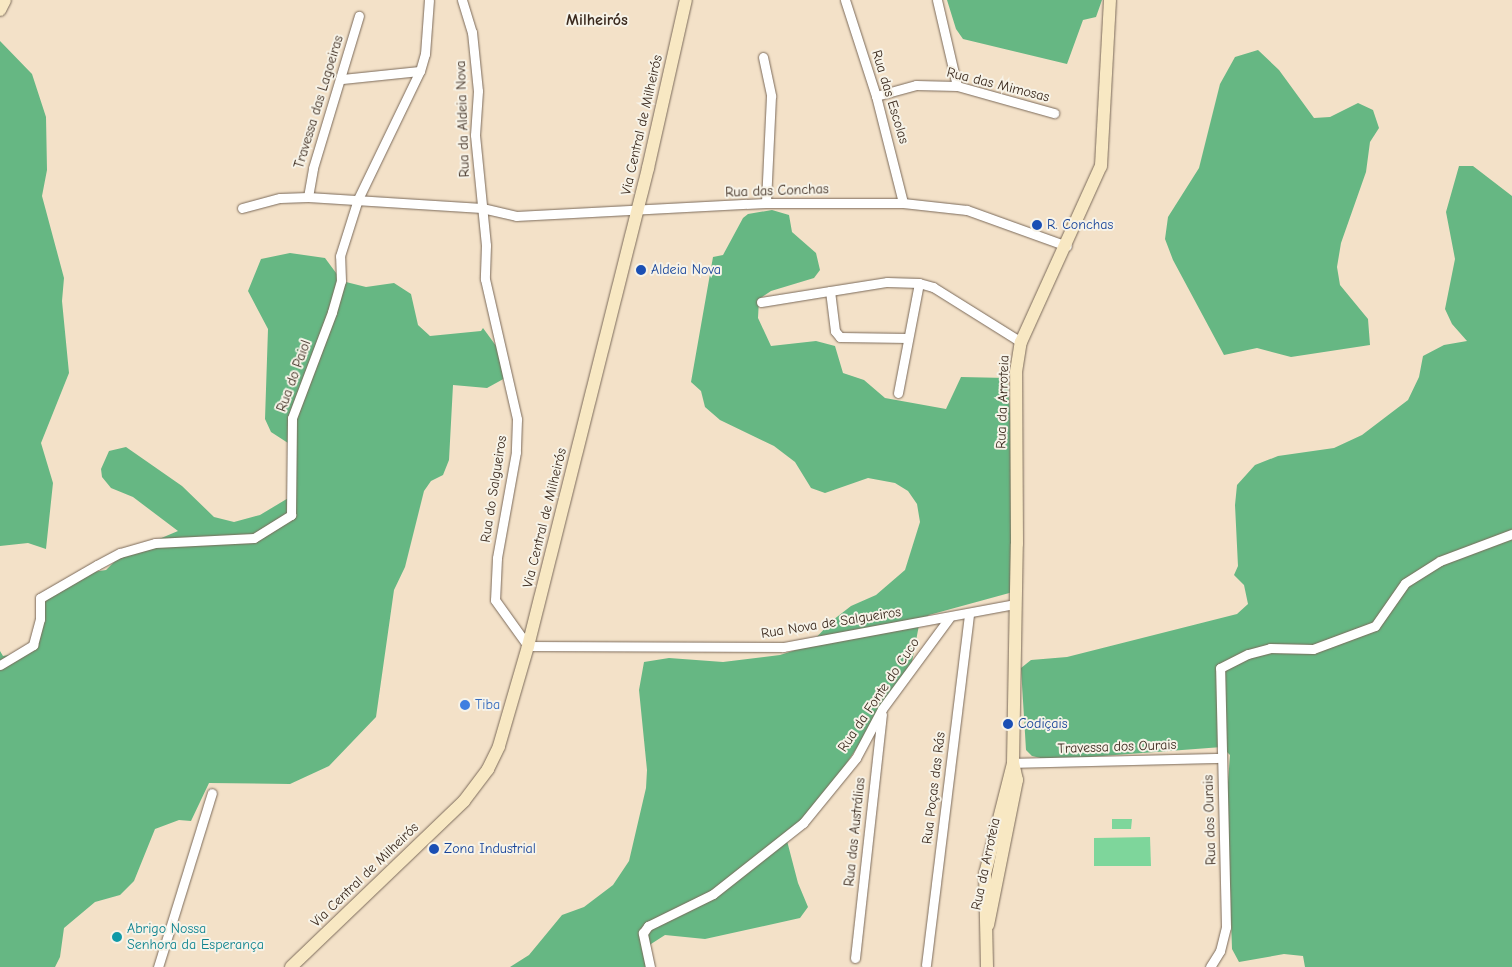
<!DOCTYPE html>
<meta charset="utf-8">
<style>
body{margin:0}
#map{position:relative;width:1512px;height:967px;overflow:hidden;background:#f3e1c8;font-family:"Comic Neue",sans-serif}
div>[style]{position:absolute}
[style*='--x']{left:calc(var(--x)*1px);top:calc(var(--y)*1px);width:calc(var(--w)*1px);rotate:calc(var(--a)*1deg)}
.green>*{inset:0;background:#7ed69b}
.forest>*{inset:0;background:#66b783}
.roads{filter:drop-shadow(0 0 1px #7b6a5a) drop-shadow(0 0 1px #7b6a5a)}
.street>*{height:9px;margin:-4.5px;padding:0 4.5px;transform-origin:4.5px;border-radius:4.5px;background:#fff}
.secondary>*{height:12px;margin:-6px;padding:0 6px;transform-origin:6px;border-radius:6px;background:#f8e8c3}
.dots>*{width:14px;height:14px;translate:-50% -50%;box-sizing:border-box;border:2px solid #f7f3e8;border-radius:50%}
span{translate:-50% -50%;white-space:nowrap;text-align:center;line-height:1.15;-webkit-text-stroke:4px #f7f3e8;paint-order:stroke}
.street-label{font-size:14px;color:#3b2a1e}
.transit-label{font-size:14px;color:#164399}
.left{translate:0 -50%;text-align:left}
.shop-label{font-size:14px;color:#366cbe}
.culture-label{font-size:14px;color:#0d838f}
.quarter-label{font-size:16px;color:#3b2a1e;font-weight:700}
</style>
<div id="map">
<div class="green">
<i style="clip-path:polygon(1112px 819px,1132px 819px,1131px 829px,1112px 829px)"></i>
<i style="clip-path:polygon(1150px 837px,1151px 866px,1094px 866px,1094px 838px)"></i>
</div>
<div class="forest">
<i style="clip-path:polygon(947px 0,1102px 0,1096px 17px,1083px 20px,1067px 64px,963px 39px,956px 29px)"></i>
<i style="clip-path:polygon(0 41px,32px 74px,46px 117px,47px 170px,42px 196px,64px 278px,62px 301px,69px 373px,41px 443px,53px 483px,46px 549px,28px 543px,0 546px)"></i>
<i style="clip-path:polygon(1258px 50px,1279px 70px,1314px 118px,1330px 117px,1358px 103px,1373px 110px,1379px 128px,1370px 142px,1366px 172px,1341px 243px,1337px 267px,1340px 285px,1368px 319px,1370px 345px,1291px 357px,1257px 348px,1224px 355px,1173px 260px,1165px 239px,1168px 217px,1199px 168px,1220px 84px,1235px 57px)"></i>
<i style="clip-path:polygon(1459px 166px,1473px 166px,1512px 196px,1512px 967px,1305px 967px,1303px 956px,1284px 954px,1239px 962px,1232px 949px,1227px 796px,1230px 755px,1222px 747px,1049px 760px,1032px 756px,1026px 750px,1021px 668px,1031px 660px,1067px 657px,1237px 614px,1248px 604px,1244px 585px,1234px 575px,1238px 566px,1235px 505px,1237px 485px,1255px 465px,1278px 456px,1334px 448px,1362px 435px,1408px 400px,1419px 377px,1423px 356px,1444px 345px,1467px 341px,1452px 324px,1445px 309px,1455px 259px,1446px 212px)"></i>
<i style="clip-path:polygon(772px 210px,789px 215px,792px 232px,816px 253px,820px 270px,814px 278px,771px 291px,759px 299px,758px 318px,771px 346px,816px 341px,835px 346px,843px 373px,864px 380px,885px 398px,946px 409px,961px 377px,1007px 378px,1012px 433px,1013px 592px,929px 615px,919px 625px,911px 667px,830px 788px,786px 837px,798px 883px,808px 907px,800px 918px,705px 939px,665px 935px,651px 944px,647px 953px,651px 967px,510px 967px,529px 955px,562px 915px,584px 907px,613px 885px,629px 861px,646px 788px,647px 770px,639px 690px,644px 662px,669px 658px,723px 662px,780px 655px,808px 646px,833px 620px,851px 606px,876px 595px,905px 570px,920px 522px,917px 504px,908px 491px,895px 483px,868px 478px,825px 493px,811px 488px,795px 462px,774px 446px,720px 420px,705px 407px,701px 391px,691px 382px,713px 257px,723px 255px,743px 218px,748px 214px)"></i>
<i style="clip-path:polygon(290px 253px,325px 258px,342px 281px,366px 287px,394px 283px,411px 294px,418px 325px,430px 336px,481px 331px,483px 328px,510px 365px,507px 377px,487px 388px,453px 385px,449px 460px,443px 475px,431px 481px,424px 491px,405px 567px,394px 590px,376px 717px,329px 766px,290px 784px,209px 783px,191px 821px,179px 820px,155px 829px,134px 881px,120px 895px,95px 902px,64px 928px,60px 957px,55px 967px,0 967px,0 651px,3px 656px,23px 653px,39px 638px,42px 607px,49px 596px,86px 573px,106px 570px,121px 555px,178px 531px,133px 497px,111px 488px,102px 477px,101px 469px,109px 451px,126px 447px,182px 486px,214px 517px,234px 522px,260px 515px,290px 497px,288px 443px,271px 432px,265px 419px,268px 329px,248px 291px,261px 259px)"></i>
</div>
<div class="roads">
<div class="street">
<i style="--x:462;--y:0;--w:34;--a:73"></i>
<i style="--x:472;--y:32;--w:59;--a:84.2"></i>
<i style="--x:478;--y:91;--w:44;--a:93.9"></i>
<i style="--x:475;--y:135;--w:111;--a:84.3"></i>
<i style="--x:486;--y:245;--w:34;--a:92"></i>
<i style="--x:485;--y:279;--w:144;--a:77.1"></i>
<i style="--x:517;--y:419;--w:33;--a:92"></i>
<i style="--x:516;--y:452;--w:108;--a:100.2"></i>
<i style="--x:497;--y:558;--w:42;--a:92.7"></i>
<i style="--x:495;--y:600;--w:57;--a:54.3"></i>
<i style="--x:528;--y:646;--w:255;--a:0.2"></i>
<i style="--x:783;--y:647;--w:236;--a:-10.5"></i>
<i style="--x:845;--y:0;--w:101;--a:72.1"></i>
<i style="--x:876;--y:96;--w:110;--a:75.8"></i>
<i style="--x:937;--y:0;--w:88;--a:76.9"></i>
<i style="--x:763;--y:57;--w:40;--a:78"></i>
<i style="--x:771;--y:96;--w:107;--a:92.7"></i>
<i style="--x:342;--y:79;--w:78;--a:-5.9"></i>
<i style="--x:876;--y:96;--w:41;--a:-15.4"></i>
<i style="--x:916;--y:85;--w:41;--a:1.4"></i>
<i style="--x:957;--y:86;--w:101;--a:15.6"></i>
<i style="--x:308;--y:197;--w:29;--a:-80"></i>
<i style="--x:313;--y:168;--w:159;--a:-73.2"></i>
<i style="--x:242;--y:208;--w:39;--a:-15"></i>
<i style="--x:280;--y:198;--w:28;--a:-2"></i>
<i style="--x:308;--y:197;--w:174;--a:3.6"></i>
<i style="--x:482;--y:208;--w:35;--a:13"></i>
<i style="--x:516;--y:216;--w:250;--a:-3"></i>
<i style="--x:766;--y:203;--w:137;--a:0"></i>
<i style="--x:903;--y:203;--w:64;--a:6.2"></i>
<i style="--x:967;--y:210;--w:106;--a:19.8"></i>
<i style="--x:761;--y:302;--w:70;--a:-9.1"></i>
<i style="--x:908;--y:338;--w:68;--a:-179.2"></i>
<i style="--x:840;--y:337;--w:8;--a:-130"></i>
<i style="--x:835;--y:331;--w:40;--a:-97.1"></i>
<i style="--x:830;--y:291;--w:58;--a:-9"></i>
<i style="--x:887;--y:282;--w:32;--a:2"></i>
<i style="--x:919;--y:283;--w:15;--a:16"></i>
<i style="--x:933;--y:287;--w:104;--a:32"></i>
<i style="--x:898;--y:393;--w:112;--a:-79.2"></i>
<i style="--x:0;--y:665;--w:39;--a:-31"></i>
<i style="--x:33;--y:645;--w:27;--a:-75"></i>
<i style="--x:40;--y:619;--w:21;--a:-90"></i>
<i style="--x:40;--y:598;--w:66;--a:-30.1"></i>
<i style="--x:97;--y:565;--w:26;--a:-28"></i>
<i style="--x:120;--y:553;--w:36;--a:-16"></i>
<i style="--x:155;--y:543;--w:99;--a:-2.9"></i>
<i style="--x:254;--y:538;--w:44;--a:-31.9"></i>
<i style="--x:291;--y:515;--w:97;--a:-89.4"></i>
<i style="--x:292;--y:418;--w:113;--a:-69.3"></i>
<i style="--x:332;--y:312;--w:32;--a:-74"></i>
<i style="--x:341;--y:281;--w:25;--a:-92"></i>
<i style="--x:340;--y:256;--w:60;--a:-72.5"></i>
<i style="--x:358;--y:199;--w:142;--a:-64.2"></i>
<i style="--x:420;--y:71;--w:18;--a:-74"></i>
<i style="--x:425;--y:54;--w:54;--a:-85.8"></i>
<i style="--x:1013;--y:763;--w:208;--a:-1.4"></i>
<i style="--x:855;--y:958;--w:245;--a:-83.7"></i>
<i style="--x:926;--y:965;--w:354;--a:-83"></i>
<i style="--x:158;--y:967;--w:182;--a:-72.8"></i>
<i style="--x:650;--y:967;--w:35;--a:-102"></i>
<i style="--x:643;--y:933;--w:9;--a:-54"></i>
<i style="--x:648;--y:926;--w:72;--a:-26.2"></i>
<i style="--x:713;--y:894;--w:115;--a:-38.3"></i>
<i style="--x:803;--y:823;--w:84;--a:-50.8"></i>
<i style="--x:856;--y:758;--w:55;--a:-62"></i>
<i style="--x:882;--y:709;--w:113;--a:-53.6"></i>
<i style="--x:1210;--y:967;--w:19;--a:-58"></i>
<i style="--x:1220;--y:951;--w:25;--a:-76"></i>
<i style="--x:1226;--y:927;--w:259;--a:-91.3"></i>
<i style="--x:1220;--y:668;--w:31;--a:-27"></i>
<i style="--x:1248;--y:654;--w:23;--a:-15"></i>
<i style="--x:1270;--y:648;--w:43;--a:1.3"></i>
<i style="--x:1313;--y:649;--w:66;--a:-20.4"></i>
<i style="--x:1375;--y:626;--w:52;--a:-55.1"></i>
<i style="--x:1405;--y:583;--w:41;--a:-32.2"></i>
<i style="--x:1440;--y:561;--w:77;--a:-20.6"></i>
</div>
<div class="secondary">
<i style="--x:0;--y:10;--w:11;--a:-63"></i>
<i style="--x:988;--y:925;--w:148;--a:-78.7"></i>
<i style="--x:1017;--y:780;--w:17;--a:-103"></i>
<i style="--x:1013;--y:763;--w:219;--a:-89"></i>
<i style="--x:1017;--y:544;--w:172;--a:-90.3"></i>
<i style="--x:1016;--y:372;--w:30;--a:-81"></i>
<i style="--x:1021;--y:342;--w:193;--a:-65.6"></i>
<i style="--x:1101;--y:166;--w:166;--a:-86.9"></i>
<i style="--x:291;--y:967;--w:240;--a:-43.8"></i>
<i style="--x:464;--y:801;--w:40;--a:-53"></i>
<i style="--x:488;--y:769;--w:25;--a:-64"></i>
<i style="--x:499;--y:746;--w:104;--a:-73.8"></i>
<i style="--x:528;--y:646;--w:493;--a:-75.9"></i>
<i style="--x:648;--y:168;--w:172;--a:-77.3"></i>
<i style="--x:987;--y:967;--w:93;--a:-91.2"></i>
<i style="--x:985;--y:874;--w:114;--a:-75.8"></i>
</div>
</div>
<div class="dots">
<i style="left:1037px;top:225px;background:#1a4fb4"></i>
<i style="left:641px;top:270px;background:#1a4fb4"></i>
<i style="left:465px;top:705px;background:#3f7fe0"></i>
<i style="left:1008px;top:724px;background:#1a4fb4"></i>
<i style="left:434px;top:849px;background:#1a4fb4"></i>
<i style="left:117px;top:937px;background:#0f9aa8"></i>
</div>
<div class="street-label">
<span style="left:998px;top:85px;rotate:14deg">Rua das Mimosas</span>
<span style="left:890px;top:97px;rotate:73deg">Rua das Escolas</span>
<span style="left:319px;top:102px;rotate:-73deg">Travessa das Lagoeiras</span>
<span style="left:463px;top:119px;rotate:-92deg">Rua da Aldeia Nova</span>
<span style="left:642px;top:125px;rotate:-77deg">Via Central de Milheirós</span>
<span style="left:777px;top:191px;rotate:-2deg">Rua das Conchas</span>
<span style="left:294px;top:376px;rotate:-70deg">Rua do Paiol</span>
<span style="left:1003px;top:402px;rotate:-88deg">Rua da Arroteia</span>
<span style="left:494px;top:489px;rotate:-81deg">Rua do Salgueiros</span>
<span style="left:545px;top:518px;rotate:-76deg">Via Central de Milheirós</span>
<span style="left:831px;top:623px;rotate:-9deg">Rua Nova de Salgueiros</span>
<span style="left:879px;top:695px;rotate:-56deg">Rua da Fonte do Cuco</span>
<span style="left:1117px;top:747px;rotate:-2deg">Travessa dos Ourais</span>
<span style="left:934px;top:788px;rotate:-83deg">Rua Poças das Rás</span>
<span style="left:1210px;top:820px;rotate:-92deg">Rua dos Ourais</span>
<span style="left:855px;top:832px;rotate:-84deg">Rua das Austrálias</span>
<span style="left:986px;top:864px;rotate:-78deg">Rua da Arroteia</span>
<span style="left:365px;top:875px;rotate:-44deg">Via Central de Milheirós</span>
</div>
<div class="transit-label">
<span class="left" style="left:1047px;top:225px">R. Conchas</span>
<span class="left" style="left:651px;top:270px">Aldeia Nova</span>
<span class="left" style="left:1018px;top:724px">Codiçais</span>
<span class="left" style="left:444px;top:849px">Zona Industrial</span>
</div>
<div class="shop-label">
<span class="left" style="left:475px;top:705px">Tiba</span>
</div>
<div class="culture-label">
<span class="left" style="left:127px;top:937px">Abrigo Nossa<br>Senhora da Esperança</span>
</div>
<div class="quarter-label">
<span style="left:597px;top:20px">Milheirós</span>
</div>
</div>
